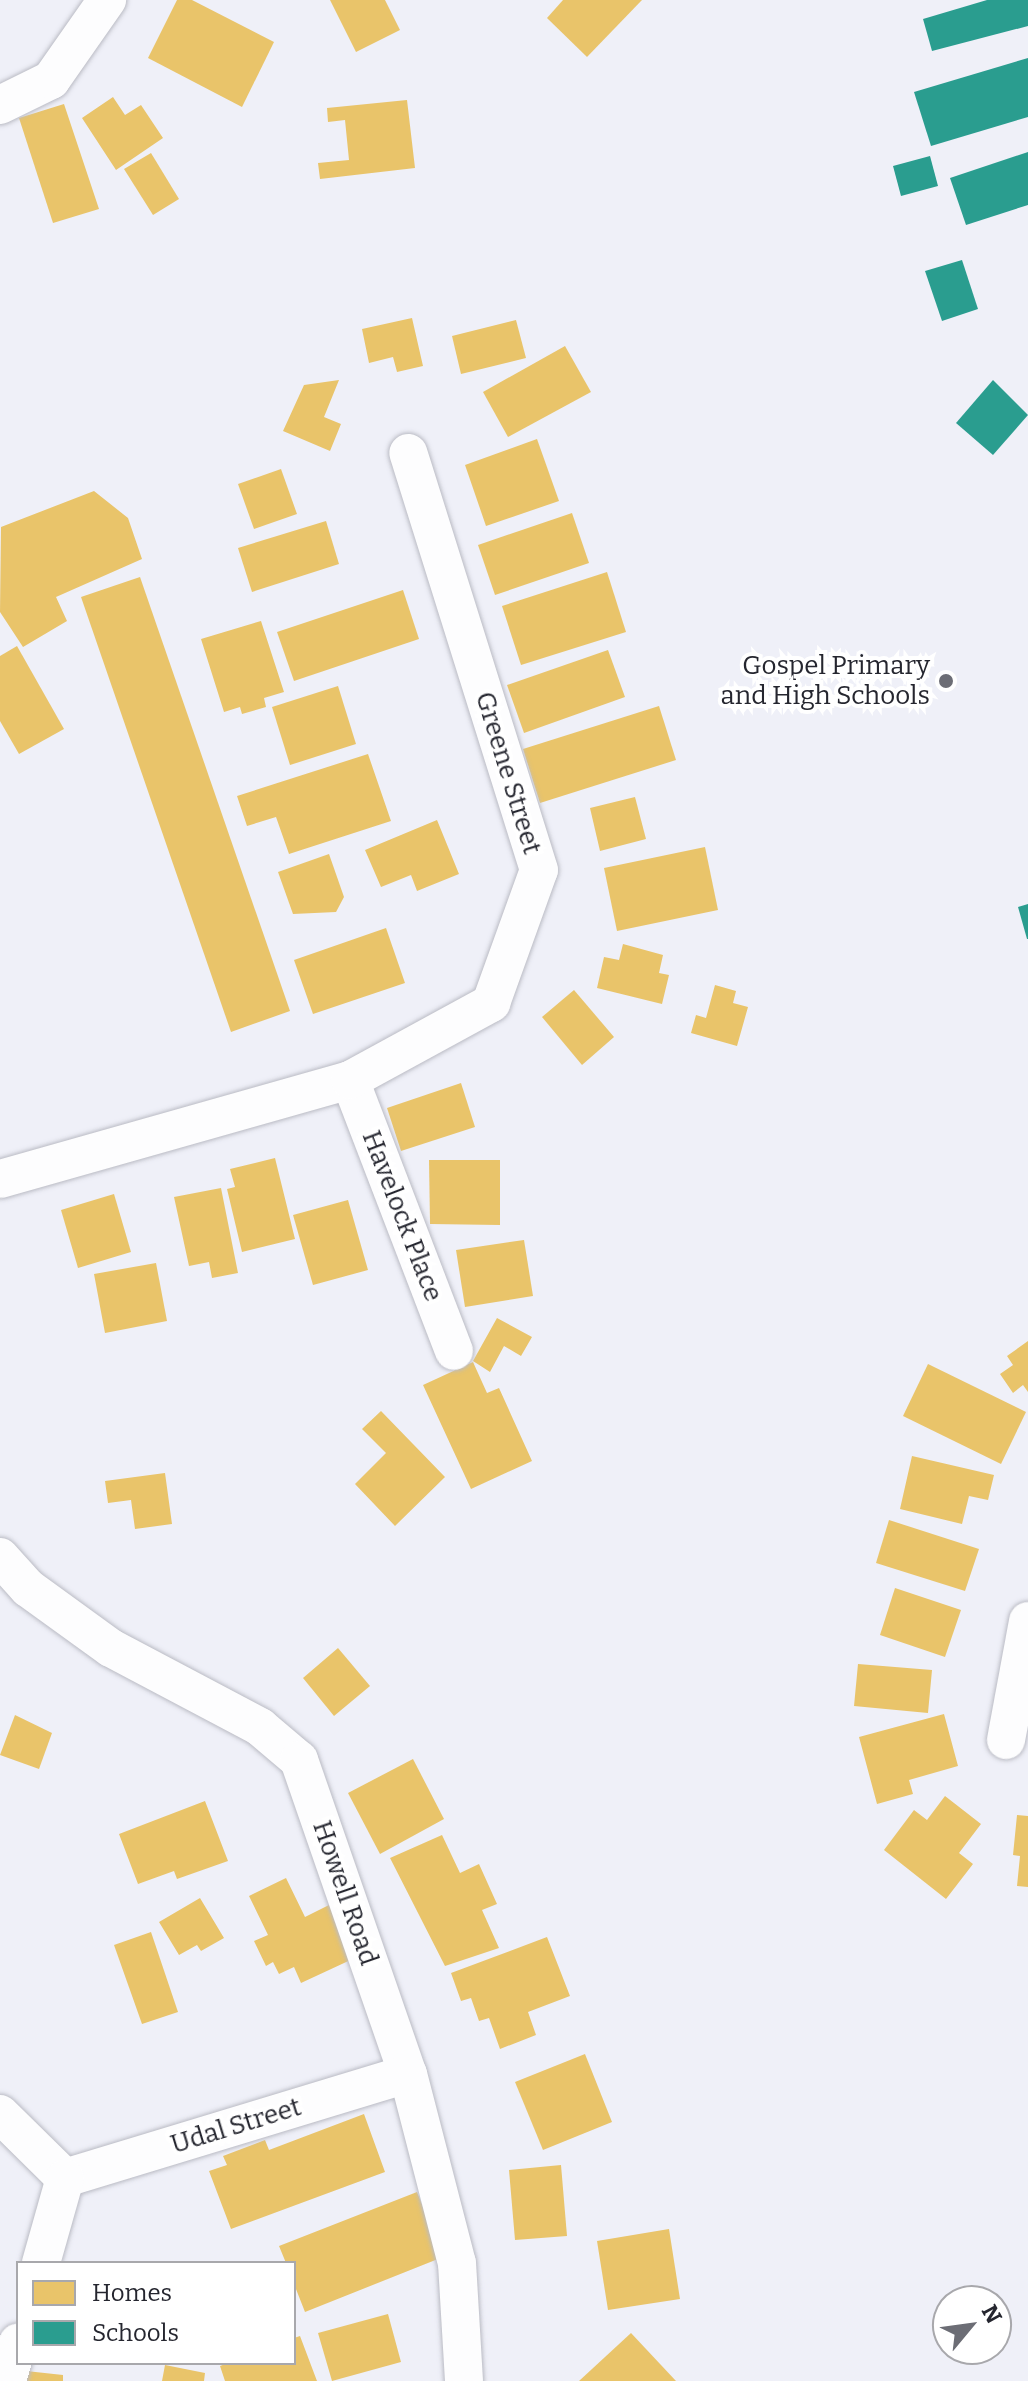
<!DOCTYPE html>
<style>
body{margin:0}
#map{position:relative;width:1028px;height:2381px;overflow:hidden;background:#eff0f8;font-family:Bitter,serif}
div>[style]{position:absolute}
[style*='--x']{left:calc(var(--x)*1px);top:calc(var(--y)*1px);width:calc(var(--w)*1px);rotate:calc(var(--a)*1deg)}
.homes>*{inset:0;background:#e9c46a}
.schools>*{inset:0;background:#2a9d8f}
.roads{filter:drop-shadow(0 0 2px #babbc4) drop-shadow(0 0 2px #babbc4)}
.minor>*{height:38px;margin:-19px;padding:0 19px;transform-origin:19px;border-radius:19px;background:#fdfdfe}
.dots>*{width:22px;height:22px;translate:-50% -50%;box-sizing:border-box;border:4px solid #fff;border-radius:50%}
span{translate:-50% -50%;white-space:nowrap;text-align:center;line-height:1.15;-webkit-text-stroke:8px #fff;paint-order:stroke}
.poi-label{font-size:26px;color:#25262f}
.right{translate:-100% -50%;text-align:right}
.street-label{font-size:26px;color:#25262f}
.legend{position:absolute;left:16px;top:2261px;width:280px;height:104px;box-sizing:border-box;background:#fff;border:2px solid #a8a8ac;margin:0;padding:10px 14px;list-style:none;font-size:24px;color:#25262f}
.legend li{display:flex;align-items:center;gap:16px;height:40px}
.legend b{width:40px;border:2px solid #a8a8ac}
.north{position:absolute;left:932px;top:2285px;width:80px;height:80px;box-sizing:border-box;background:#fff;border:2px solid #a8a8ac;border-radius:50%;rotate:61deg;font-size:22px;font-weight:700;line-height:32px;text-align:center;color:#25262f}
.north::after{content:'';display:block;margin:auto;width:28px;height:36px;background:#6c6d75;clip-path:polygon(50% 0,100% 100%,50% 72%,0 100%)}
</style>
<div id="map">
<div class="homes">
<i style="clip-path:polygon(177px 0,192px 0,274px 42px,242px 107px,148px 58px)"></i>
<i style="clip-path:polygon(330px 0,385px 0,400px 30px,356px 52px)"></i>
<i style="clip-path:polygon(563px 0,642px 0,587px 57px,547px 18px)"></i>
<i style="clip-path:polygon(113px 97px,125px 115px,141px 105px,163px 138px,116px 170px,82px 118px)"></i>
<i style="clip-path:polygon(407px 100px,415px 168px,320px 179px,318px 163px,349px 160px,345px 120px,328px 122px,327px 108px)"></i>
<i style="clip-path:polygon(64px 104px,99px 209px,53px 223px,19px 118px)"></i>
<i style="clip-path:polygon(151px 153px,179px 199px,153px 215px,124px 169px)"></i>
<i style="clip-path:polygon(412px 318px,423px 366px,397px 372px,393px 357px,369px 363px,362px 329px)"></i>
<i style="clip-path:polygon(516px 320px,526px 358px,461px 374px,452px 336px)"></i>
<i style="clip-path:polygon(565px 346px,591px 392px,508px 437px,483px 392px)"></i>
<i style="clip-path:polygon(339px 380px,324px 417px,341px 424px,330px 451px,283px 431px,304px 385px)"></i>
<i style="clip-path:polygon(537px 439px,559px 501px,486px 526px,465px 465px)"></i>
<i style="clip-path:polygon(281px 469px,297px 514px,254px 529px,238px 484px)"></i>
<i style="clip-path:polygon(94px 491px,128px 518px,142px 559px,56px 597px,67px 621px,23px 647px,0 612px,1px 527px)"></i>
<i style="clip-path:polygon(572px 513px,589px 563px,495px 595px,478px 545px)"></i>
<i style="clip-path:polygon(326px 521px,339px 564px,252px 592px,238px 548px)"></i>
<i style="clip-path:polygon(607px 572px,626px 632px,521px 665px,502px 606px)"></i>
<i style="clip-path:polygon(140px 577px,290px 1011px,231px 1032px,81px 597px)"></i>
<i style="clip-path:polygon(403px 590px,419px 639px,294px 681px,277px 632px)"></i>
<i style="clip-path:polygon(261px 621px,284px 692px,264px 698px,266px 707px,242px 714px,240px 707px,224px 712px,201px 639px)"></i>
<i style="clip-path:polygon(17px 646px,64px 729px,19px 754px,0 721px,0 656px)"></i>
<i style="clip-path:polygon(608px 650px,625px 697px,524px 733px,507px 685px)"></i>
<i style="clip-path:polygon(338px 686px,356px 744px,290px 765px,272px 707px)"></i>
<i style="clip-path:polygon(659px 706px,676px 760px,540px 803px,523px 749px)"></i>
<i style="clip-path:polygon(368px 754px,391px 821px,289px 854px,276px 817px,247px 826px,237px 796px)"></i>
<i style="clip-path:polygon(635px 797px,646px 839px,600px 851px,590px 808px)"></i>
<i style="clip-path:polygon(437px 820px,459px 874px,417px 891px,411px 875px,381px 887px,365px 850px)"></i>
<i style="clip-path:polygon(705px 847px,718px 910px,617px 931px,604px 868px)"></i>
<i style="clip-path:polygon(329px 854px,344px 897px,336px 912px,293px 914px,278px 872px)"></i>
<i style="clip-path:polygon(386px 928px,405px 983px,313px 1014px,294px 960px)"></i>
<i style="clip-path:polygon(623px 944px,663px 955px,659px 973px,669px 975px,662px 1004px,597px 988px,604px 957px,619px 960px)"></i>
<i style="clip-path:polygon(715px 985px,736px 991px,733px 1003px,748px 1007px,737px 1046px,691px 1033px,696px 1015px,706px 1018px)"></i>
<i style="clip-path:polygon(574px 990px,614px 1037px,582px 1065px,542px 1017px)"></i>
<i style="clip-path:polygon(461px 1083px,475px 1127px,401px 1151px,387px 1108px)"></i>
<i style="clip-path:polygon(275px 1158px,295px 1239px,242px 1252px,227px 1189px,235px 1187px,230px 1169px)"></i>
<i style="clip-path:polygon(429px 1160px,500px 1160px,500px 1225px,430px 1224px)"></i>
<i style="clip-path:polygon(221px 1188px,238px 1273px,212px 1278px,209px 1262px,189px 1266px,174px 1197px)"></i>
<i style="clip-path:polygon(114px 1194px,131px 1252px,78px 1268px,61px 1210px)"></i>
<i style="clip-path:polygon(348px 1200px,368px 1270px,313px 1285px,293px 1215px)"></i>
<i style="clip-path:polygon(524px 1240px,533px 1296px,465px 1307px,456px 1250px)"></i>
<i style="clip-path:polygon(156px 1263px,167px 1321px,105px 1333px,94px 1274px)"></i>
<i style="clip-path:polygon(497px 1318px,532px 1337px,521px 1356px,504px 1346px,490px 1372px,473px 1361px)"></i>
<i style="clip-path:polygon(1028px 1341px,1028px 1392px,1023px 1385px,1013px 1393px,1000px 1374px,1013px 1365px,1007px 1356px)"></i>
<i style="clip-path:polygon(473px 1362px,487px 1393px,499px 1388px,532px 1461px,471px 1489px,423px 1385px)"></i>
<i style="clip-path:polygon(928px 1364px,1026px 1412px,1001px 1464px,903px 1416px)"></i>
<i style="clip-path:polygon(381px 1411px,445px 1477px,395px 1526px,355px 1484px,386px 1453px,362px 1429px)"></i>
<i style="clip-path:polygon(912px 1456px,994px 1475px,988px 1500px,969px 1496px,962px 1524px,900px 1509px)"></i>
<i style="clip-path:polygon(165px 1473px,172px 1524px,135px 1529px,131px 1500px,108px 1503px,105px 1481px)"></i>
<i style="clip-path:polygon(889px 1520px,979px 1549px,965px 1591px,876px 1563px)"></i>
<i style="clip-path:polygon(895px 1588px,961px 1610px,945px 1657px,880px 1635px)"></i>
<i style="clip-path:polygon(338px 1648px,370px 1686px,334px 1716px,303px 1678px)"></i>
<i style="clip-path:polygon(858px 1664px,932px 1670px,928px 1713px,854px 1706px)"></i>
<i style="clip-path:polygon(944px 1714px,958px 1766px,909px 1780px,913px 1794px,877px 1804px,859px 1737px)"></i>
<i style="clip-path:polygon(15px 1715px,52px 1733px,39px 1769px,0 1755px)"></i>
<i style="clip-path:polygon(413px 1759px,444px 1819px,380px 1854px,348px 1793px)"></i>
<i style="clip-path:polygon(945px 1796px,981px 1824px,959px 1853px,973px 1864px,946px 1899px,884px 1850px,914px 1810px,927px 1820px)"></i>
<i style="clip-path:polygon(205px 1801px,228px 1861px,177px 1879px,174px 1871px,138px 1884px,119px 1834px)"></i>
<i style="clip-path:polygon(1017px 1815px,1028px 1816px,1028px 1887px,1017px 1886px,1020px 1856px,1013px 1855px)"></i>
<i style="clip-path:polygon(442px 1835px,460px 1873px,479px 1864px,497px 1904px,482px 1910px,499px 1948px,445px 1966px,390px 1858px)"></i>
<i style="clip-path:polygon(286px 1878px,305px 1917px,331px 1904px,357px 1957px,301px 1983px,294px 1967px,279px 1974px,273px 1962px,266px 1966px,254px 1941px,268px 1935px,249px 1896px)"></i>
<i style="clip-path:polygon(200px 1898px,224px 1938px,201px 1951px,197px 1945px,179px 1955px,159px 1922px)"></i>
<i style="clip-path:polygon(151px 1932px,178px 2012px,142px 2024px,114px 1945px)"></i>
<i style="clip-path:polygon(547px 1937px,570px 1996px,528px 2012px,536px 2035px,500px 2049px,489px 2018px,479px 2021px,471px 1998px,461px 2001px,451px 1973px)"></i>
<i style="clip-path:polygon(585px 2054px,612px 2122px,543px 2150px,515px 2082px)"></i>
<i style="clip-path:polygon(364px 2114px,385px 2172px,231px 2229px,209px 2171px,227px 2165px,223px 2156px,265px 2140px,269px 2150px)"></i>
<i style="clip-path:polygon(561px 2165px,567px 2236px,515px 2240px,509px 2170px)"></i>
<i style="clip-path:polygon(417px 2192px,443px 2257px,305px 2312px,294px 2284px,294px 2263px,286px 2263px,279px 2246px)"></i>
<i style="clip-path:polygon(669px 2229px,680px 2299px,608px 2310px,597px 2241px)"></i>
<i style="clip-path:polygon(388px 2314px,401px 2362px,332px 2381px,318px 2333px)"></i>
<i style="clip-path:polygon(631px 2333px,676px 2381px,579px 2381px)"></i>
<i style="clip-path:polygon(300px 2336px,317px 2381px,225px 2381px,220px 2366px,228px 2363px,294px 2363px,294px 2338px)"></i>
<i style="clip-path:polygon(165px 2365px,205px 2373px,204px 2381px,162px 2381px)"></i>
<i style="clip-path:polygon(17px 2370px,63px 2375px,63px 2381px,17px 2381px)"></i>
</div>
<div class="schools">
<i style="clip-path:polygon(987px 0,1028px 0,1028px 26px,932px 51px,923px 19px)"></i>
<i style="clip-path:polygon(1028px 58px,1028px 117px,931px 146px,914px 92px)"></i>
<i style="clip-path:polygon(1028px 152px,1028px 205px,966px 225px,950px 178px)"></i>
<i style="clip-path:polygon(930px 156px,938px 186px,901px 196px,893px 166px)"></i>
<i style="clip-path:polygon(962px 260px,978px 309px,942px 321px,925px 271px)"></i>
<i style="clip-path:polygon(993px 380px,1028px 415px,993px 455px,956px 423px)"></i>
<i style="clip-path:polygon(1028px 904px,1028px 939px,1027px 939px,1018px 907px)"></i>
</div>
<div class="roads">
<div class="minor">
<i style="--x:0;--y:105;--w:57;--a:-26.1"></i>
<i style="--x:51;--y:80;--w:98;--a:-55"></i>
<i style="--x:350;--y:1080;--w:290;--a:69"></i>
<i style="--x:0;--y:1179;--w:364;--a:-15.8"></i>
<i style="--x:350;--y:1080;--w:161;--a:-28.6"></i>
<i style="--x:491;--y:1003;--w:141;--a:-70.2"></i>
<i style="--x:539;--y:870;--w:437;--a:-107.4"></i>
<i style="--x:0;--y:1557;--w:42;--a:47.9"></i>
<i style="--x:28;--y:1588;--w:102;--a:35.9"></i>
<i style="--x:111;--y:1648;--w:169;--a:27.9"></i>
<i style="--x:260;--y:1727;--w:51;--a:40.2"></i>
<i style="--x:299;--y:1760;--w:332;--a:70.9"></i>
<i style="--x:408;--y:2074;--w:195;--a:75.5"></i>
<i style="--x:457;--y:2263;--w:118;--a:86.6"></i>
<i style="--x:1006;--y:1740;--w:121;--a:-79.5"></i>
<i style="--x:0;--y:2114;--w:91;--a:44.6"></i>
<i style="--x:65;--y:2178;--w:358;--a:-16.9"></i>
<i style="--x:41;--y:2263;--w:88;--a:-74.2"></i>
<i style="--x:7;--y:2381;--w:40;--a:-74"></i>
</div>
</div>
<div class="dots">
<i style="left:946px;top:681px;background:#6c6d75"></i>
</div>
<div class="poi-label">
<span class="right" style="left:930px;top:681px">Gospel Primary<br>and High Schools</span>
</div>
<div class="street-label">
<span style="left:508px;top:773px;rotate:73deg">Greene Street</span>
<span style="left:402px;top:1216px;rotate:69deg">Havelock Place</span>
<span style="left:345px;top:1893px;rotate:71deg">Howell Road</span>
<span style="left:236px;top:2126px;rotate:-17deg">Udal Street</span>
</div>
<ul class="legend">
<li><b style="height:22px;background:#e9c46a"></b>Homes</li>
<li><b style="height:22px;background:#2a9d8f"></b>Schools</li>
</ul>
<div class="north">N</div>
</div>
